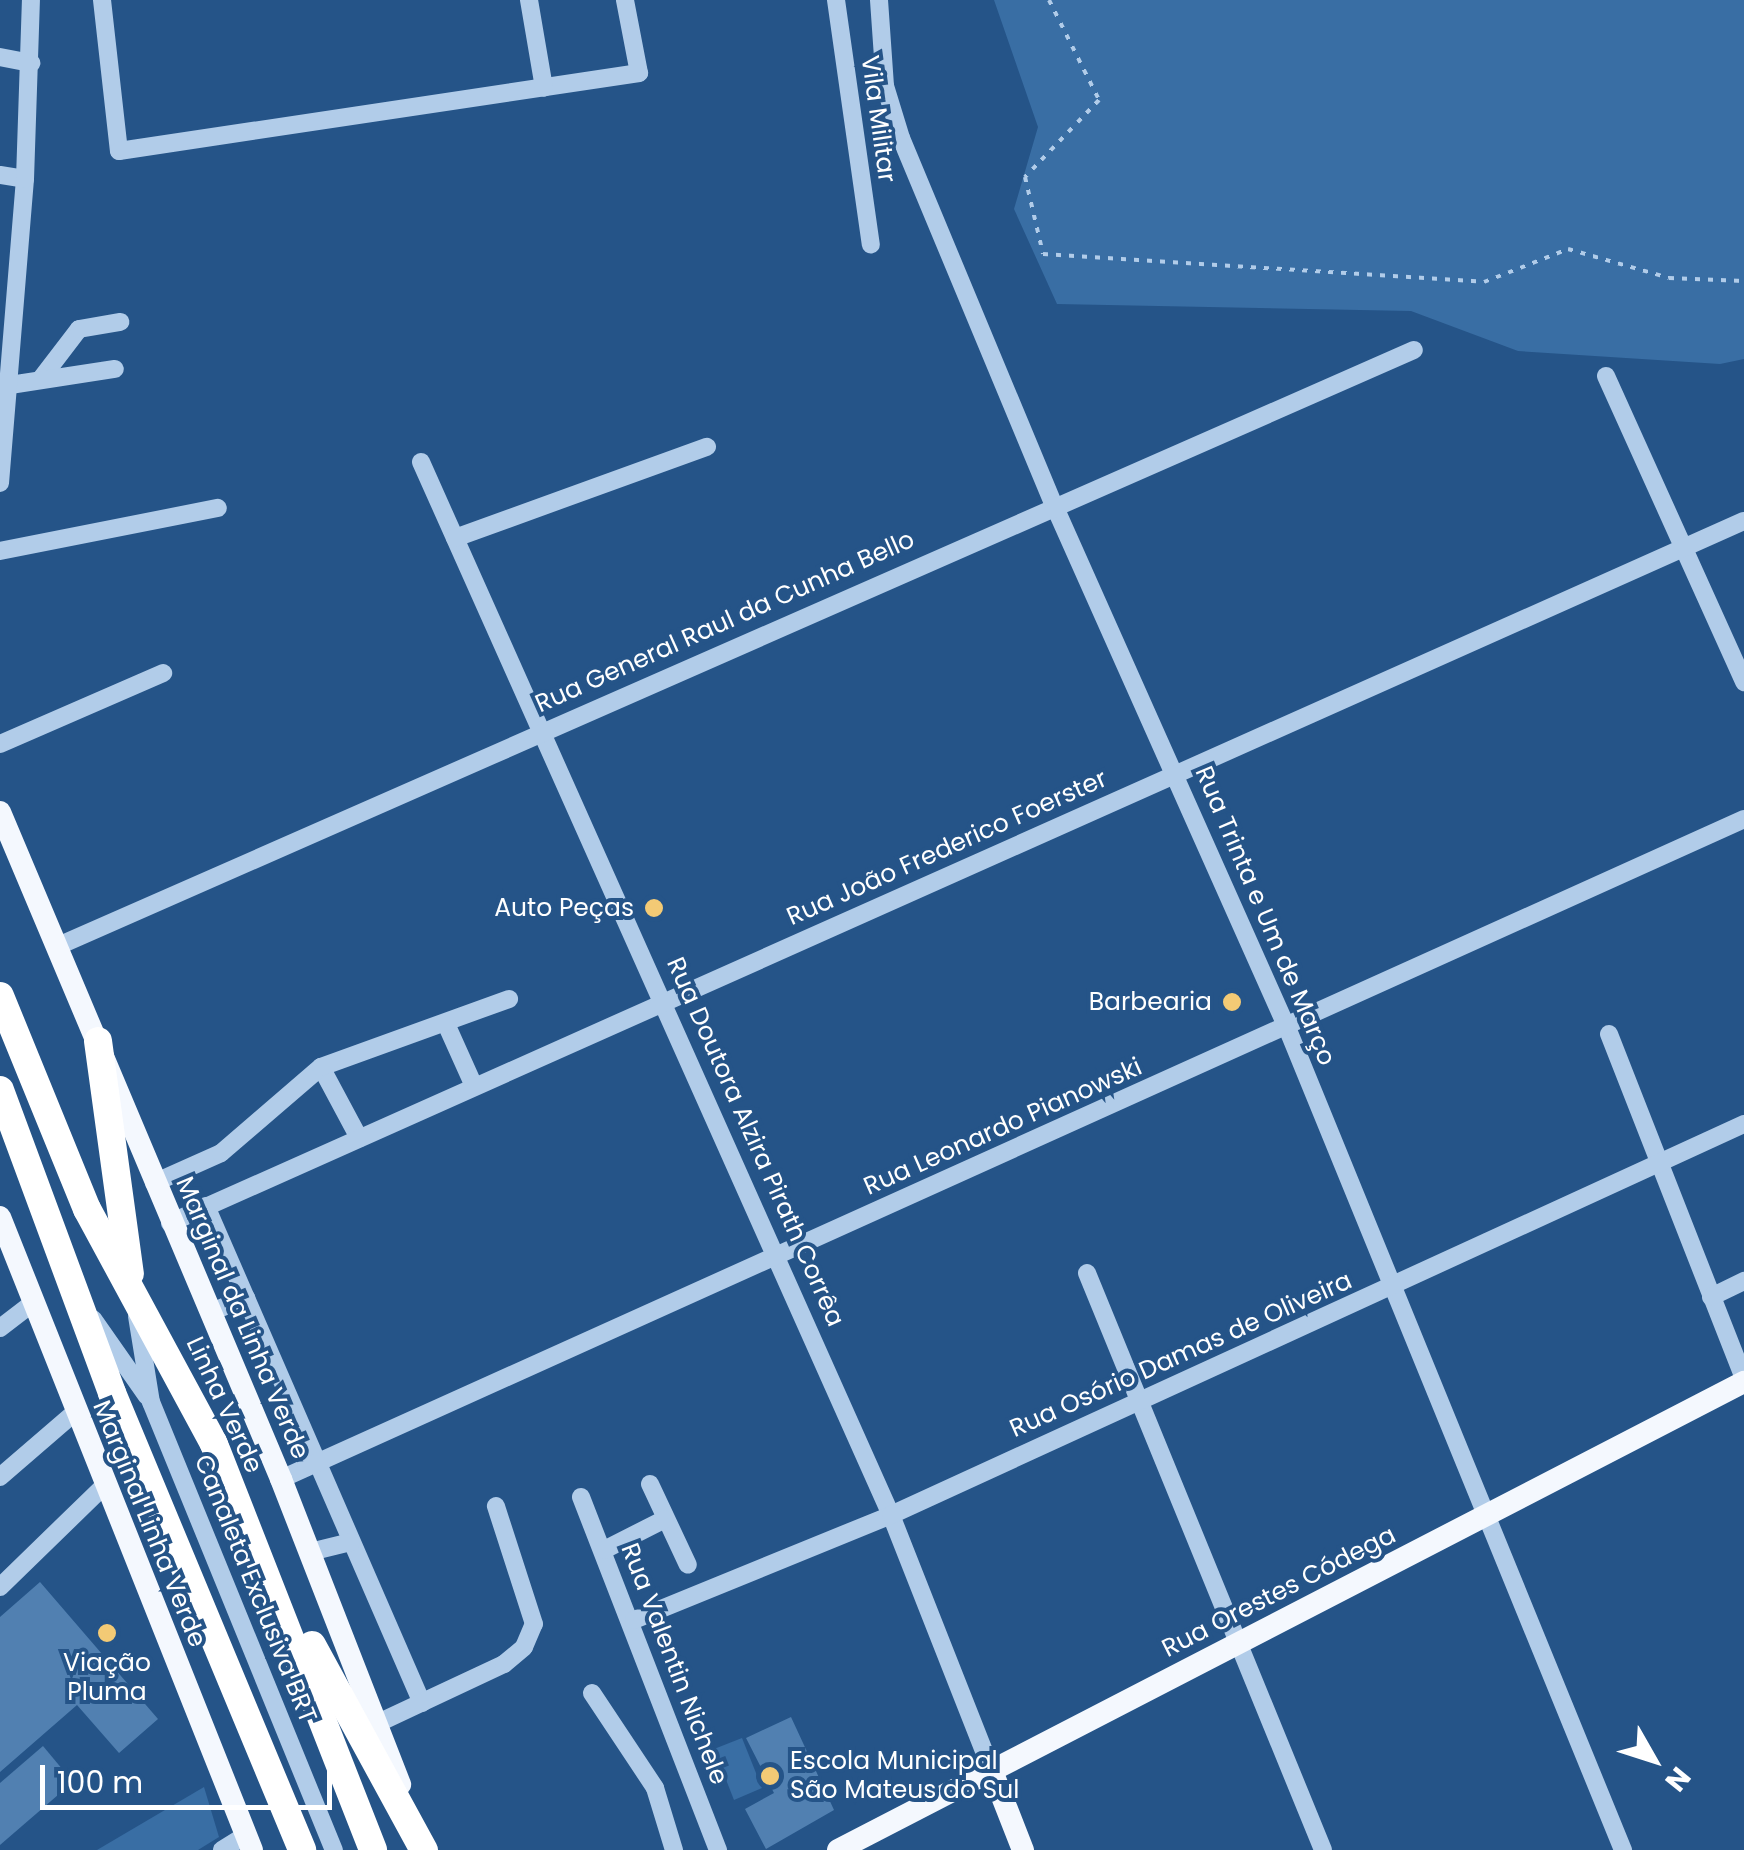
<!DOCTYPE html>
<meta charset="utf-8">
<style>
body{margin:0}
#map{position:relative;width:1744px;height:1850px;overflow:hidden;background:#255488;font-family:Poppins,sans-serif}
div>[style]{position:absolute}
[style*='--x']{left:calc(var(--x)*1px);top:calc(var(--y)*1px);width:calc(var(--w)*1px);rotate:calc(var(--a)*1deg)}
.green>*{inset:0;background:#396ea4}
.building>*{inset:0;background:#5180b1}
.path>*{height:4px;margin-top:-2px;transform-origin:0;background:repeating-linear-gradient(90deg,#b1cce9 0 5px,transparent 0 13px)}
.minor>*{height:18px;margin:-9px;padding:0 9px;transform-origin:9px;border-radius:9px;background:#b1cce9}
.major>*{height:22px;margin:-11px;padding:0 11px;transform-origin:11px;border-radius:11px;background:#f4f8fe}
.highway>*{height:28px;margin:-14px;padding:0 14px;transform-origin:14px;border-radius:14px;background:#fff}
.dots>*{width:28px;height:28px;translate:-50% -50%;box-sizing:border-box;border:5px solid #255488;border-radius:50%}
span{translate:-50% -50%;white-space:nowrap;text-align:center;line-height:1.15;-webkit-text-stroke:8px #255488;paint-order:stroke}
.street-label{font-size:25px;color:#fff}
.poi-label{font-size:25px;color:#fff}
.right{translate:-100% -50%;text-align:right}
.left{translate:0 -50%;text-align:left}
.north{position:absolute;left:1604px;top:1710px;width:100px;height:100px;-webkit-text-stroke:8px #255488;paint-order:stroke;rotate:129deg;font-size:28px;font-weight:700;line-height:40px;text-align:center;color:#fff}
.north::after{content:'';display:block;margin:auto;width:35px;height:45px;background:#fff;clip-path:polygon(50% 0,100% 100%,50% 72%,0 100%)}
.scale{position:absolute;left:40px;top:1765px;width:292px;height:45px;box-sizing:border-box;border:5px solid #fff;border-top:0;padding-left:12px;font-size:30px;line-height:35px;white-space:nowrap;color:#fff;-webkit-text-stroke:8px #255488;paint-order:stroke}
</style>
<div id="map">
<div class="green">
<i style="clip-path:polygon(994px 0,1744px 0,1744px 359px,1720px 364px,1518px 351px,1411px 311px,1057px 304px,1014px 209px,1038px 127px)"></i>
<i style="clip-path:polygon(742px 1738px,762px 1788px,734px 1800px,714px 1749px)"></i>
<i style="clip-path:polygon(204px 1787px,219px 1837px,198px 1850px,97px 1850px)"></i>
</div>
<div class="building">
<i style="clip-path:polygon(40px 1582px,158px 1719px,119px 1753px,77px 1705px,0 1772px,0 1617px)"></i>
<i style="clip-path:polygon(791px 1717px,834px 1810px,766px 1849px,745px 1809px,774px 1793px,746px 1738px)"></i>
<i style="clip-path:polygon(43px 1746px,73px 1782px,0 1845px,0 1783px)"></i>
</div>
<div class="path">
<i style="--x:1049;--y:0;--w:112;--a:63.4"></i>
<i style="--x:1099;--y:100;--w:107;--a:133.9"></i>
<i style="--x:1025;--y:177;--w:79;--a:76.8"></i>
<i style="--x:1043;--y:254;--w:442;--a:3.6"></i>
<i style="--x:1484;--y:282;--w:90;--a:-21.4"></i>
<i style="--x:1568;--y:249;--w:105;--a:16"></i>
<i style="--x:1669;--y:278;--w:75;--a:2.3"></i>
</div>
<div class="minor">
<i style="--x:102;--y:0;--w:152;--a:83.6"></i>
<i style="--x:119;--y:151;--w:526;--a:-8.53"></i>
<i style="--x:639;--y:73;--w:74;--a:-100.9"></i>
<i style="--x:529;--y:0;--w:89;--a:80.3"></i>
<i style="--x:836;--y:0;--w:247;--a:81.9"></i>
<i style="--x:879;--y:0;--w:86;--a:86"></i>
<i style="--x:885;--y:86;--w:54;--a:72.9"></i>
<i style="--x:901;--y:138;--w:398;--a:67.4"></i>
<i style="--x:1054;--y:505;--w:575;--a:65.98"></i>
<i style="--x:1288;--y:1030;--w:886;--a:67.78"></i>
<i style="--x:0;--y:57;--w:32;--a:11"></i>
<i style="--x:0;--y:175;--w:25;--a:9"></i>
<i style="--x:1606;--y:376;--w:336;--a:65.7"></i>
<i style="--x:40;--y:380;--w:64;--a:-52.6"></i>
<i style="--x:79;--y:329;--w:42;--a:-9.7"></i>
<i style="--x:10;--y:385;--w:106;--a:-8.7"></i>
<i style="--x:421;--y:462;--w:1153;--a:65.95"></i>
<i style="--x:891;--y:1515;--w:275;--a:68.5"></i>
<i style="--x:0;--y:483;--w:305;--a:-85.3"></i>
<i style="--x:25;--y:179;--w:179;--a:-88.1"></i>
<i style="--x:455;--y:538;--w:268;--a:-19.9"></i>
<i style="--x:0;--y:551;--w:222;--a:-11.2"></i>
<i style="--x:0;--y:744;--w:178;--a:-23.5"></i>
<i style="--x:58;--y:946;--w:1481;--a:-23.73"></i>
<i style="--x:447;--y:1026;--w:66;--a:65.8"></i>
<i style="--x:1609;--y:1034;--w:370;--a:68.6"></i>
<i style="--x:321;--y:1067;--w:81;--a:61.8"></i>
<i style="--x:154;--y:1183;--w:73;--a:-24.1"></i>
<i style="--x:221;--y:1153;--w:132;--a:-40.7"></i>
<i style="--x:321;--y:1067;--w:200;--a:-19.9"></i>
<i style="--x:206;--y:1206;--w:542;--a:66.51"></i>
<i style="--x:170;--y:1223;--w:1723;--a:-24.04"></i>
<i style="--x:1087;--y:1273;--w:623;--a:67.75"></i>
<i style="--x:1711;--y:1297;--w:37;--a:-26"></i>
<i style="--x:211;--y:1312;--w:38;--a:-22"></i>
<i style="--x:137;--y:1316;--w:87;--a:80.8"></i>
<i style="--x:151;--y:1402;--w:484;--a:67.8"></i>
<i style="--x:93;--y:1319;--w:94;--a:55"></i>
<i style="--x:0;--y:1328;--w:43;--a:-37.4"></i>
<i style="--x:0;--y:1477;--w:96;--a:-40.8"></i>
<i style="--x:281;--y:1479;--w:1605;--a:-24.28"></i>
<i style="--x:650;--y:1484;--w:89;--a:64.9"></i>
<i style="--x:581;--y:1497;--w:379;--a:68.8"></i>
<i style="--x:604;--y:1550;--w:68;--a:-26.9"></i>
<i style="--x:310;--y:1552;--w:42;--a:-13.7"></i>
<i style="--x:0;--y:1587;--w:144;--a:-44.2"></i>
<i style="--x:634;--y:1620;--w:278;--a:-22.2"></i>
<i style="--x:891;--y:1515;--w:938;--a:-24.63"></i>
<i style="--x:592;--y:1693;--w:114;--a:56.4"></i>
<i style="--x:655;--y:1788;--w:65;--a:73"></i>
<i style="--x:376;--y:1724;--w:141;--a:-25.1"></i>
<i style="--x:504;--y:1664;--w:26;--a:-40"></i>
<i style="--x:524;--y:1647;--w:25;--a:-67"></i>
<i style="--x:534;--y:1624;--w:124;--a:-107.9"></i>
<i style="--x:222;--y:1850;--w:28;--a:-32"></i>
</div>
<div class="major">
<i style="--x:0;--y:812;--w:724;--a:67.15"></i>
<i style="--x:281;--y:1479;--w:328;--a:68.7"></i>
<i style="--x:0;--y:1217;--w:681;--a:68.29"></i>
<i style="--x:992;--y:1771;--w:85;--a:68.6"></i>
<i style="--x:838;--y:1850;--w:1020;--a:-27.32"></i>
</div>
<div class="highway">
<i style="--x:0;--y:996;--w:230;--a:67.8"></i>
<i style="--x:87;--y:1209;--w:267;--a:61.6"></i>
<i style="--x:214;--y:1444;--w:436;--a:68.6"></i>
<i style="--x:98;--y:1041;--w:235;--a:82.2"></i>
<i style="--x:0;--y:1090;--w:323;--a:69.7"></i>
<i style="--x:112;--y:1393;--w:495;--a:67.4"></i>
<i style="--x:312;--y:1645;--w:234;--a:61.4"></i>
</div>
<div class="dots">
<i style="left:654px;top:908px;background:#f3ca75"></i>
<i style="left:1232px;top:1002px;background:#f3ca75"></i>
<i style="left:107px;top:1633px;background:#f3ca75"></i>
<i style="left:770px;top:1776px;background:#f3ca75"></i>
</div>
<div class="street-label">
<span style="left:878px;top:119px;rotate:82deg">Vila Militar</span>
<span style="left:725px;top:622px;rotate:-24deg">Rua General Raul da Cunha Bello</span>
<span style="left:947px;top:848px;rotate:-24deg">Rua João Frederico Foerster</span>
<span style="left:1265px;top:916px;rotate:67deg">Rua Trinta e Um de Março</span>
<span style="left:1003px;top:1127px;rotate:-24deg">Rua Leonardo Pianowski</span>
<span style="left:755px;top:1142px;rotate:66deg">Rua Doutora Alzira Pirath Corrêa</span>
<span style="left:242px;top:1318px;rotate:67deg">Marginal da Linha Verde</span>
<span style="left:1181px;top:1355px;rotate:-24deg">Rua Osório Damas de Oliveira</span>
<span style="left:224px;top:1405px;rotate:65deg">Linha Verde</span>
<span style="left:149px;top:1524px;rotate:68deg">Marginal Linha Verde</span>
<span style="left:255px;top:1589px;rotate:68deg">Canaleta Exclusiva BRT</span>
<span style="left:1279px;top:1592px;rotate:-27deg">Rua Orestes Códega</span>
<span style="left:674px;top:1664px;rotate:69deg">Rua Valentin Nichele</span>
</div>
<div class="poi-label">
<span class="right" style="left:634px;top:908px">Auto Peças</span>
<span class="right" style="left:1212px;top:1002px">Barbearia</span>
<span style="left:107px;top:1678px">Viação<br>Pluma</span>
<span class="left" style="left:790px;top:1776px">Escola Municipal<br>São Mateus do Sul</span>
</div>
<div class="north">N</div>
<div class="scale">100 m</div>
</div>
